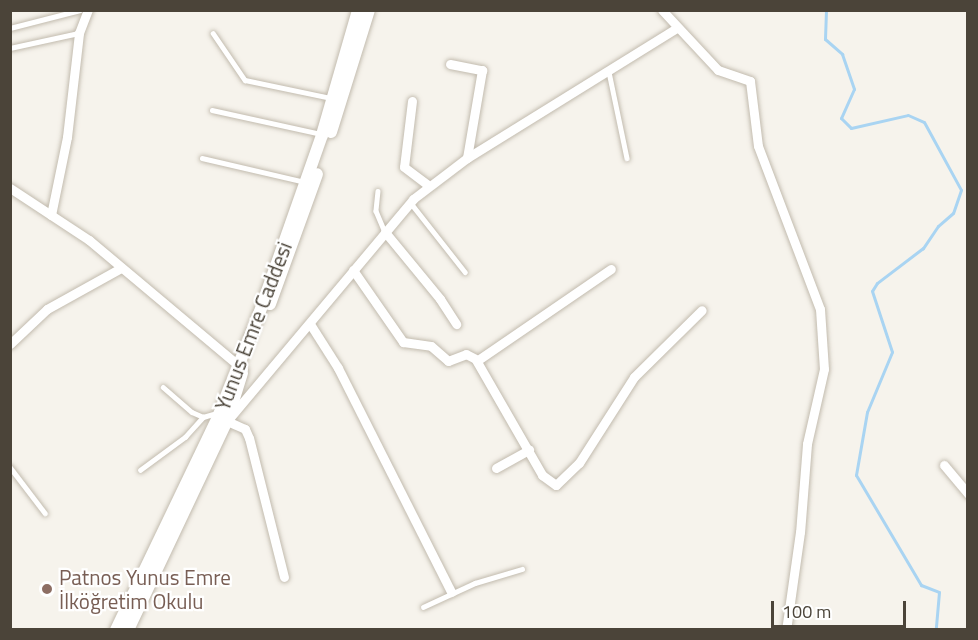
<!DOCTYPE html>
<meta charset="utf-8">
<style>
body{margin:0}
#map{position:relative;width:978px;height:640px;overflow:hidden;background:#f6f3ec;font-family:"Titillium Web",sans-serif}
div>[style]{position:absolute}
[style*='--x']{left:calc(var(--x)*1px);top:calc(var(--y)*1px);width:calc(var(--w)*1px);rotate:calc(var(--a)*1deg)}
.stream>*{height:3px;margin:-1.5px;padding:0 1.5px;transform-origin:1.5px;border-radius:1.5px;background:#a9d4f2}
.roads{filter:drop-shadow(0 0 2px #c2bbae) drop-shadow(0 0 2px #c2bbae)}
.service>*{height:4.5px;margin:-2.25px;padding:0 2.25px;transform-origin:2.25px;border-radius:2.25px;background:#fff}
.minor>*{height:9px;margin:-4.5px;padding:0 4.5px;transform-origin:4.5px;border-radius:4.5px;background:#fff}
.tertiary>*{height:12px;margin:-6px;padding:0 6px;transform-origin:6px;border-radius:6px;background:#fff}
.dots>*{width:16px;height:16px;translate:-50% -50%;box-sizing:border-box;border:3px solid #fff;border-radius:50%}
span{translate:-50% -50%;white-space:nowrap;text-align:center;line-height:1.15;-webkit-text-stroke:4.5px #fff;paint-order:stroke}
.street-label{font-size:21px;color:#4b4439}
.education-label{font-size:21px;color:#785e54}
.left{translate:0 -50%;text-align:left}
.frame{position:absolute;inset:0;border:12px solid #4b4439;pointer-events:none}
.scale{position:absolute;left:771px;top:601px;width:135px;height:27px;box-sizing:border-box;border:3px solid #4b4439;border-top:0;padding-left:8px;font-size:18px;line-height:21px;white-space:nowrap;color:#4b4439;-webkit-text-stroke:4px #fff;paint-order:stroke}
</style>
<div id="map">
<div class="stream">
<i style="--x:826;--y:10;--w:29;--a:92"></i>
<i style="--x:825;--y:39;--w:23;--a:41"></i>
<i style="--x:842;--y:54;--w:37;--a:71"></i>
<i style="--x:854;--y:89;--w:32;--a:114"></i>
<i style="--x:841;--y:118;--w:14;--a:45"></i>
<i style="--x:851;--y:128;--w:58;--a:-12.8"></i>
<i style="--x:908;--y:115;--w:17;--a:24"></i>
<i style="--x:924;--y:122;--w:77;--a:61.4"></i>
<i style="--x:961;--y:190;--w:24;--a:109"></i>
<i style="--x:953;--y:213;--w:20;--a:139"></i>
<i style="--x:938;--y:226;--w:27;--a:124"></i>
<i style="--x:923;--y:248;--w:58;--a:142.7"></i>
<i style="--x:877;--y:283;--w:9;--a:122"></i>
<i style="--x:872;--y:291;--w:64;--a:71.8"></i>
<i style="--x:892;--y:352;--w:65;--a:112.6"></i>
<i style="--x:867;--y:412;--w:64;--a:99.9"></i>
<i style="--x:856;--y:475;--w:128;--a:59.4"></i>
<i style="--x:921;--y:585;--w:19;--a:21"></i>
<i style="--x:939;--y:592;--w:38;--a:95"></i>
</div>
<div class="roads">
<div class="service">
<i style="--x:10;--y:28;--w:72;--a:-14.4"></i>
<i style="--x:213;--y:33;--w:57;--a:55.8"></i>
<i style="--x:245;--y:80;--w:88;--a:11.8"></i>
<i style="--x:10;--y:48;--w:71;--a:-12.3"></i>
<i style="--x:609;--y:72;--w:88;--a:78.2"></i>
<i style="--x:212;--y:110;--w:112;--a:12.4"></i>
<i style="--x:202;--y:158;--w:106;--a:13.1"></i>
<i style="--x:378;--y:191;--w:20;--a:96"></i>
<i style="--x:376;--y:211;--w:23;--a:67"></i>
<i style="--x:410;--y:202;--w:89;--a:51.8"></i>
<i style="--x:163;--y:387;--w:38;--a:41"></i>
<i style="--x:192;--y:412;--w:12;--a:24"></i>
<i style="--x:10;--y:467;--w:58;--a:52.7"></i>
<i style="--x:140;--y:470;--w:56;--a:-36.3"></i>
<i style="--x:185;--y:437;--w:27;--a:-48"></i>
<i style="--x:203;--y:417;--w:15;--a:-16"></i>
<i style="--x:423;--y:607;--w:57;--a:-24.8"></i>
<i style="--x:475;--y:583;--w:49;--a:-16.6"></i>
</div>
<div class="minor">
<i style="--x:662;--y:10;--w:82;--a:47"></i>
<i style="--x:718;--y:70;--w:34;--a:19"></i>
<i style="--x:750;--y:81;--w:65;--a:83"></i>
<i style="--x:758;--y:146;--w:174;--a:69.2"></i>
<i style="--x:820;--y:309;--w:60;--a:86.2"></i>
<i style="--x:824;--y:369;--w:77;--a:102.8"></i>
<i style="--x:807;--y:444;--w:88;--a:94.5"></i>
<i style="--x:800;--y:532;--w:99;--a:98.1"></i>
<i style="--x:450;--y:64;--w:33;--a:11"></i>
<i style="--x:482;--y:70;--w:89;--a:99.7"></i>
<i style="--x:412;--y:101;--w:66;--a:96.9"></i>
<i style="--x:404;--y:167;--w:31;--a:37"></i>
<i style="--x:10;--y:188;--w:95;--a:33.4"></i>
<i style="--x:89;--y:240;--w:201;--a:40"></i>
<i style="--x:51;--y:215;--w:80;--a:-78.4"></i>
<i style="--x:67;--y:137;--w:105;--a:-83.4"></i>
<i style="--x:79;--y:33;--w:25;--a:-69"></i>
<i style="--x:385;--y:232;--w:87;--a:50.6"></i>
<i style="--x:440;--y:299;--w:30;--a:57"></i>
<i style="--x:353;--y:270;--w:88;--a:55.2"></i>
<i style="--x:403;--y:342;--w:28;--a:8"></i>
<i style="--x:431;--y:346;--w:23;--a:41"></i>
<i style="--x:448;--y:361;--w:19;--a:-21"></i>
<i style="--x:466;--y:354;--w:13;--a:27"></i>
<i style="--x:478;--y:360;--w:161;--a:-34.4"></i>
<i style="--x:310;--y:324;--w:52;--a:57.5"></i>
<i style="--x:338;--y:368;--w:251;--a:63.2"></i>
<i style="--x:10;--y:344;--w:51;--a:-43.4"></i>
<i style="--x:47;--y:309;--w:85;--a:-29"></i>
<i style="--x:476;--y:360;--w:133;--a:60.1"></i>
<i style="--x:542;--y:475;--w:17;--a:36"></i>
<i style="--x:556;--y:485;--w:32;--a:-44"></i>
<i style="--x:579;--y:463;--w:102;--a:-57.4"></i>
<i style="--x:634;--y:377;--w:95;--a:-44.6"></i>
<i style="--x:944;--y:465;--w:38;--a:50"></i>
<i style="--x:496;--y:468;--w:38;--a:-29"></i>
<i style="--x:284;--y:577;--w:143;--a:-104.1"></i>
<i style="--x:249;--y:438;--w:10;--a:-114"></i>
<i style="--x:245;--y:429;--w:20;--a:-156"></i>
<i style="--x:227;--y:421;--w:290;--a:-50"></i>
<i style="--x:413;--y:199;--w:68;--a:-37.2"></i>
<i style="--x:467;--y:158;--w:245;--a:-31.8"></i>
</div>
<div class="tertiary">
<i style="--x:331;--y:132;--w:128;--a:-72.7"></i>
<i style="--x:270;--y:304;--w:138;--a:-70.1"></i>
<i style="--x:116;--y:630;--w:236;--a:-64.4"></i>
<i style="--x:218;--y:417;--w:111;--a:-68.3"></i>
<i style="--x:259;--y:314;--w:190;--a:-70.6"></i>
<i style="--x:322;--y:135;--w:130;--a:-73.9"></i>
<i style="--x:128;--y:630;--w:231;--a:-64.7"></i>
<i style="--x:227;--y:421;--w:50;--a:-72.6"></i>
</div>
</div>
<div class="dots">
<i style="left:47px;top:589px;background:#8d6e63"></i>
</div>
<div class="street-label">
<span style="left:253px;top:326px;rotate:-69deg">Yunus Emre Caddesi</span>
</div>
<div class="education-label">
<span class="left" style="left:59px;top:589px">Patnos Yunus Emre<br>İlköğretim Okulu</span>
</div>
<div class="frame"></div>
<div class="scale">100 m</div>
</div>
